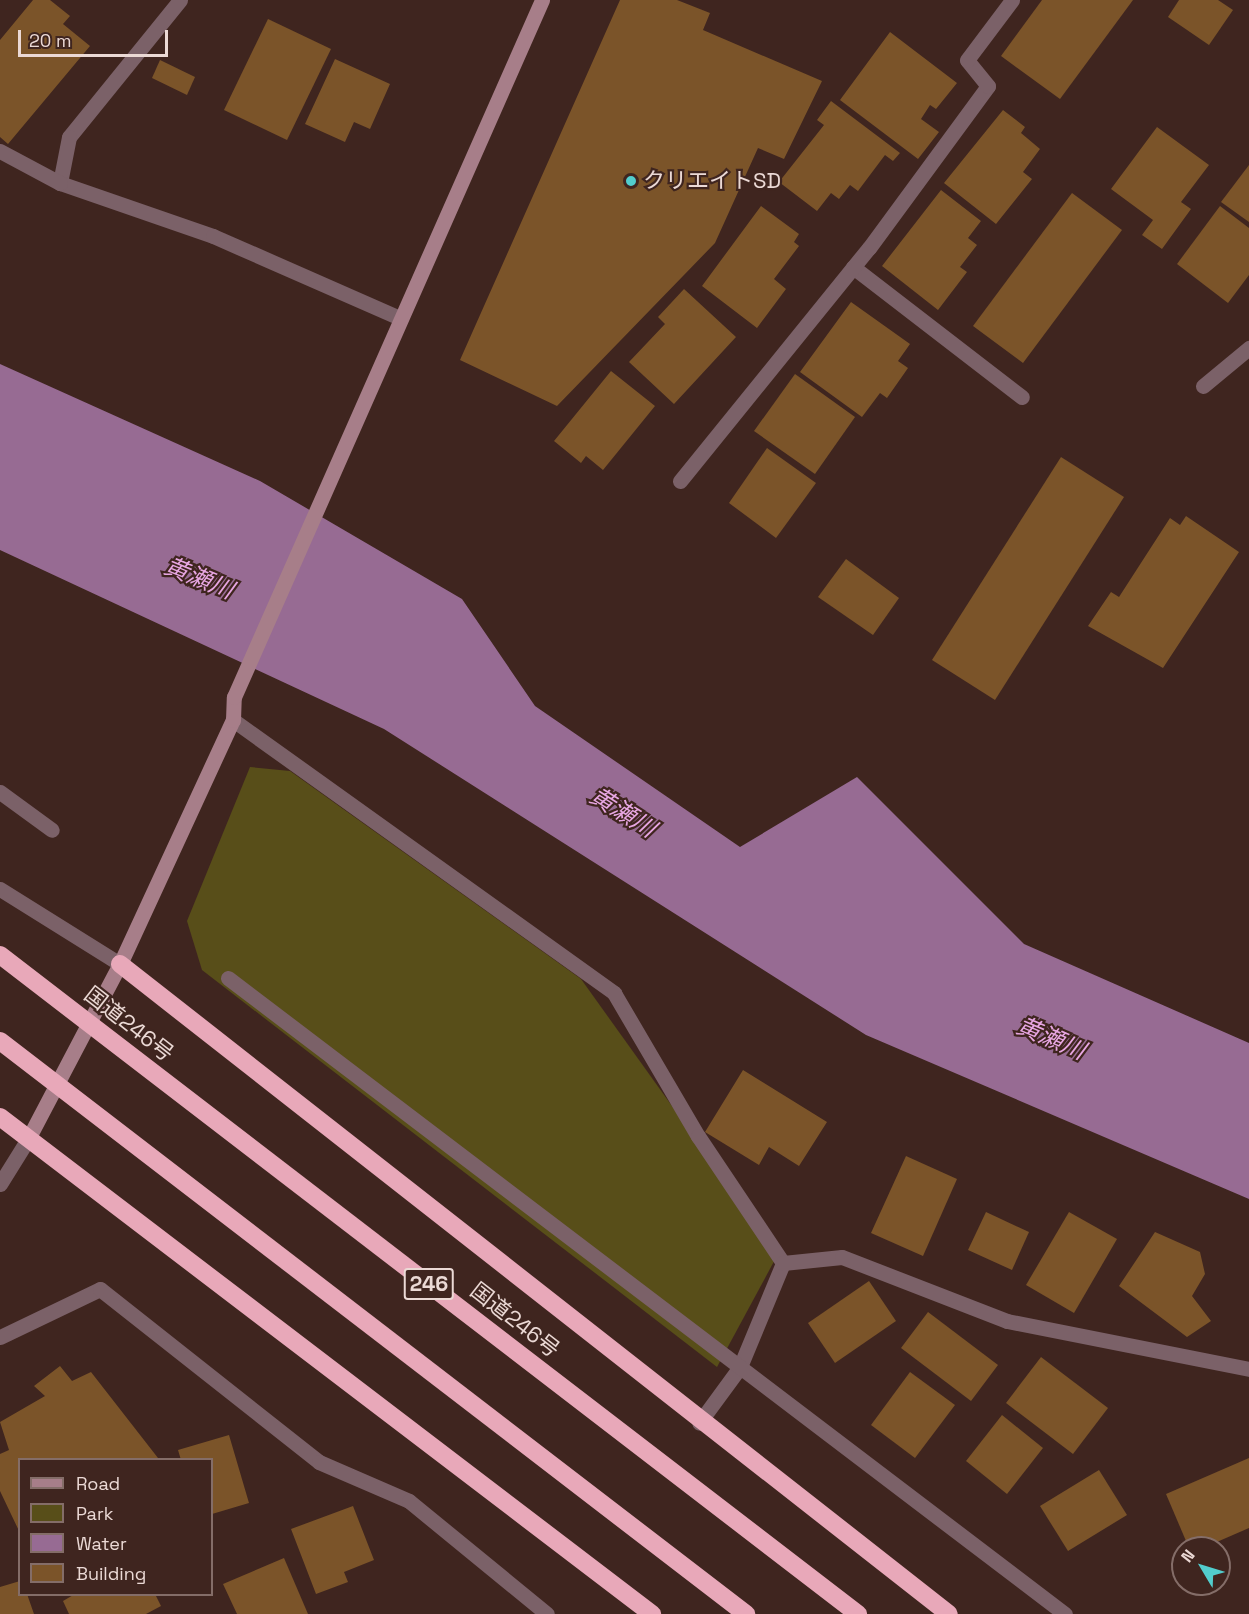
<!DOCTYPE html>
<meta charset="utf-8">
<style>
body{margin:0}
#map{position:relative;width:1249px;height:1614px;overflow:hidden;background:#3f251f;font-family:"Space Grotesk","Noto Sans JP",sans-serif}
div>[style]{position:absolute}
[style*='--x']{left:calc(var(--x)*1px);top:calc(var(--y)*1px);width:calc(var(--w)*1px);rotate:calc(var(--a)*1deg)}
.green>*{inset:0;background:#584e19}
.water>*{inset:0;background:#976b93}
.building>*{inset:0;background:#7b5429}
.street>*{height:15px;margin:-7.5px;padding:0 7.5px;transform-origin:7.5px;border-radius:7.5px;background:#7b6168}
.secondary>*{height:15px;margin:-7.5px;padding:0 7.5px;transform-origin:7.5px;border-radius:7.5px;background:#a77e89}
.highway>*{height:18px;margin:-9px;padding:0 9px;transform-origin:9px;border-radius:9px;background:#e8a8b9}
.highway-bridge>*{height:18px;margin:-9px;padding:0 9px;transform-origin:9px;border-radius:9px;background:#e8a8b9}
.dots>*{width:16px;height:16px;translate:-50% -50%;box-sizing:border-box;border:3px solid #3f251f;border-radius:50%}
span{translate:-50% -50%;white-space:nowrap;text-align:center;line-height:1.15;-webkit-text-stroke:4.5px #3f251f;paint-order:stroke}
.shield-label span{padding:2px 4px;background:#3f251f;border:2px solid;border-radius:4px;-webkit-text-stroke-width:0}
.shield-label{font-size:21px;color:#ebd9d5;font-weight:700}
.poi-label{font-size:22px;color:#ebd9d5}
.left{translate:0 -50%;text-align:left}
.street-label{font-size:22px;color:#ebd9d5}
.water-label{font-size:24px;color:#e7a6e2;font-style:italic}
.legend{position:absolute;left:18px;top:1458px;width:195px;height:138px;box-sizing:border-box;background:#3f251f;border:2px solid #846d68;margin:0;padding:8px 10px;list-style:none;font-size:18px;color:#ebd9d5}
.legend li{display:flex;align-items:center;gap:12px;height:30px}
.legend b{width:30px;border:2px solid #846d68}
.north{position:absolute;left:1171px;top:1536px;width:60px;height:60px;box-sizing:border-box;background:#3f251f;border:2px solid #846d68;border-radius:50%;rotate:308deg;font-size:16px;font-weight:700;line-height:24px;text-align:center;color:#ebd9d5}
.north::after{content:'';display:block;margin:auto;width:21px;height:27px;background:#52cdcd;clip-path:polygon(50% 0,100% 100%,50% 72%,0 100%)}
.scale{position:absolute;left:18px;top:30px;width:150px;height:27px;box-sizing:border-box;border:3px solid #ebd9d5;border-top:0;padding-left:8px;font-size:18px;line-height:21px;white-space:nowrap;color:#ebd9d5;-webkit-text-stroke:4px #3f251f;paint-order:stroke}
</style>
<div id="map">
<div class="green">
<i style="clip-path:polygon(250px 767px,290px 771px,581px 979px,778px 1254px,717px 1367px,202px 970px,187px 921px)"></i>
</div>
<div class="water">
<i style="clip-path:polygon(0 364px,260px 481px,462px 599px,535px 706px,740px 847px,857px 777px,1024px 944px,1249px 1043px,1249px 1199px,866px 1035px,384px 729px,0 550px)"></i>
</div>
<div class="building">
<i style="clip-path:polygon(33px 0,50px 0,70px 16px,63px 24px,90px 46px,8px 144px,0 137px,0 40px)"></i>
<i style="clip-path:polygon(620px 0,677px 0,710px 13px,703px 30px,822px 81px,784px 159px,758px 148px,715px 243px,557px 406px,460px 360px)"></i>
<i style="clip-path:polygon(1042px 0,1133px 0,1060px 99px,1001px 56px)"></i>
<i style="clip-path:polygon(1179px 0,1218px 0,1233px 10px,1209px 45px,1168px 17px)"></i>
<i style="clip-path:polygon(268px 19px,331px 49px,287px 140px,224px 110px)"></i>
<i style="clip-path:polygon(890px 32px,957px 83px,936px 109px,930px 105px,921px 119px,939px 132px,918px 159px,840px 100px)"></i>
<i style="clip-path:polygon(335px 59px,390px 84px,370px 129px,354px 122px,345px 142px,305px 124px)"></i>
<i style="clip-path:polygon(160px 60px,195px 77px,187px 95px,152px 78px)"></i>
<i style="clip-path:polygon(831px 101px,900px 153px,893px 161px,885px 155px,858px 191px,850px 185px,839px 199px,831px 193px,817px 211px,779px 182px,824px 125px,817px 120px)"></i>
<i style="clip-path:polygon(1003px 110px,1025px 127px,1021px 133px,1040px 149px,1023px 172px,1032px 179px,996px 224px,944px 183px)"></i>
<i style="clip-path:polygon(1157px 127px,1209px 165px,1181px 202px,1191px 209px,1162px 249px,1142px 235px,1153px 220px,1111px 189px)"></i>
<i style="clip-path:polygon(1249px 165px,1249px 222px,1221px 202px)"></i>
<i style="clip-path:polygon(941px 190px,981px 221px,968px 238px,977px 245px,960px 267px,967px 272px,938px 310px,882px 266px)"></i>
<i style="clip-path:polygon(1072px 193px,1122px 230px,1023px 363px,973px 326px)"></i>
<i style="clip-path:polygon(761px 206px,799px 234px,794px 242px,799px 246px,774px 279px,786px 289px,757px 328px,702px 286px)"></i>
<i style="clip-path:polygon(1220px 206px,1249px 228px,1249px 275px,1228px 303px,1177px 264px)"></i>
<i style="clip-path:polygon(684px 289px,736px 337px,674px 404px,629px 362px,665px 324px,658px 317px)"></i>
<i style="clip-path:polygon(851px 302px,910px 344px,898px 361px,908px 368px,887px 398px,880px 393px,862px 417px,800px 372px)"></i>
<i style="clip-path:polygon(611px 371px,655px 406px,603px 470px,586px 456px,581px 463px,554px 441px)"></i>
<i style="clip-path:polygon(795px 374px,855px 417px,815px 474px,754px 431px)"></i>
<i style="clip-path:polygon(767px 448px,816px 483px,776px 538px,729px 503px)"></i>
<i style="clip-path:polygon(1061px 457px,1124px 497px,995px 700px,932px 660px)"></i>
<i style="clip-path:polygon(1186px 516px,1239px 552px,1163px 668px,1088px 626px,1111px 592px,1119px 597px,1170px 518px,1180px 525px)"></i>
<i style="clip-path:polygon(846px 559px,899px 598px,873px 635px,818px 597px)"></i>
<i style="clip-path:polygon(743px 1070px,827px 1122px,799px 1166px,769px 1147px,759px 1165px,705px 1132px)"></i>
<i style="clip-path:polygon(906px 1156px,957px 1179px,923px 1256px,871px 1233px)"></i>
<i style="clip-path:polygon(986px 1212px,1029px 1232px,1012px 1270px,968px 1250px)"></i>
<i style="clip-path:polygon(1069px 1212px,1117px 1239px,1074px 1313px,1026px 1285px)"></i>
<i style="clip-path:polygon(1155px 1232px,1200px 1252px,1205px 1274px,1192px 1296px,1211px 1321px,1187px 1337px,1119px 1286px)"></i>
<i style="clip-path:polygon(869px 1281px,896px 1321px,835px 1363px,808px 1323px)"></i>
<i style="clip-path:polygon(928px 1312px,998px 1365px,971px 1401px,901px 1348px)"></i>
<i style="clip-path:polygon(1041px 1357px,1108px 1408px,1073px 1454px,1006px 1403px)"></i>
<i style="clip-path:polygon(60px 1366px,72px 1381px,91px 1372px,158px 1458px,20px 1460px,20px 1533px,0 1491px,0 1454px,9px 1450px,0 1422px,45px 1396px,34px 1386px)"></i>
<i style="clip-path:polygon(910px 1372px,955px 1405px,915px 1458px,871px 1425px)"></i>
<i style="clip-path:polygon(1002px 1415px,1043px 1448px,1007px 1494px,966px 1461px)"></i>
<i style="clip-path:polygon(229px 1435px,249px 1503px,212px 1514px,212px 1460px,181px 1460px,178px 1450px)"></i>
<i style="clip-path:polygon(1249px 1458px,1249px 1528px,1203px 1548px,1189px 1548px,1166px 1494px)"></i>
<i style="clip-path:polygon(1099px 1470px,1127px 1515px,1068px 1551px,1040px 1506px)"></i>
<i style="clip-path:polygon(353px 1506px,374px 1560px,344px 1572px,348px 1582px,316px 1594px,291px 1529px)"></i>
<i style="clip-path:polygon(284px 1558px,308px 1614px,237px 1614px,223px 1584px)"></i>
<i style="clip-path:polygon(20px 1581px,20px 1594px,27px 1594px,34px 1614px,0 1614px,0 1587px)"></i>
<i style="clip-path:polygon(75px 1594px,155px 1594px,161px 1606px,146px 1614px,69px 1614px,63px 1601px)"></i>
</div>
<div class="street">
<i style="--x:180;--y:0;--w:176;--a:129"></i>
<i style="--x:69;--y:137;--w:47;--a:101.1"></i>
<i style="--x:60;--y:183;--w:162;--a:19.1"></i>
<i style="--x:213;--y:236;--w:204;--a:23.7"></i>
<i style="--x:0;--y:151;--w:68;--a:28.1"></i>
<i style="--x:853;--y:267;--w:213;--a:37.6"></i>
<i style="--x:1203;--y:386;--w:60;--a:-39.6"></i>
<i style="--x:680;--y:481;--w:300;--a:-51"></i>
<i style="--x:869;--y:248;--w:201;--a:-53.7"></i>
<i style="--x:988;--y:86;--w:33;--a:-129"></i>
<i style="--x:967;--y:60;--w:75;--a:-53.1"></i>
<i style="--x:233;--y:720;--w:469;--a:35.6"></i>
<i style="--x:614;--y:993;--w:166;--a:59.6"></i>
<i style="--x:698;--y:1136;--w:153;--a:56.2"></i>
<i style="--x:783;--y:1263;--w:113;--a:112.5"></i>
<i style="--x:740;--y:1367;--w:69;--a:126.2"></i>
<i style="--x:0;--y:792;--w:64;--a:36.2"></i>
<i style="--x:0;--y:889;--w:142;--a:32"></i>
<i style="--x:228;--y:978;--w:1051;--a:37.23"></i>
<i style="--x:0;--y:1184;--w:53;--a:-58.1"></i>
<i style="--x:783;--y:1263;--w:59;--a:-5.8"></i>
<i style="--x:842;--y:1257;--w:177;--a:21.2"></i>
<i style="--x:1007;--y:1321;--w:247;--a:11.2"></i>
<i style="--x:0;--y:1337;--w:111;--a:-25.6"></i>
<i style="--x:100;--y:1289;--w:279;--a:38.3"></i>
<i style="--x:319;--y:1462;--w:98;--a:23.4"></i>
<i style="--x:409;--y:1501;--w:178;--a:39.3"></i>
</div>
<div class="secondary">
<i style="--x:28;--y:1139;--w:198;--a:-62.3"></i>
<i style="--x:120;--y:964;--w:269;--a:-65.2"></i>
<i style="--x:233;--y:720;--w:23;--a:-88"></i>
<i style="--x:234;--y:697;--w:762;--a:-66.16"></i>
</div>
<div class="highway">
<i style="--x:120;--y:964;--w:1053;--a:38.1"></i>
<i style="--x:0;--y:1117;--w:820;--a:37.32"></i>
</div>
<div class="highway-bridge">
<i style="--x:0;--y:955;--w:1082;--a:37.53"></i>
<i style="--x:0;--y:1041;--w:941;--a:37.53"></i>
</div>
<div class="dots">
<i style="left:631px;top:181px;background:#52cdcd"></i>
</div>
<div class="shield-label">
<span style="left:429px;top:1284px">246</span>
</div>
<div class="poi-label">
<span class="left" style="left:643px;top:181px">クリエイトSD</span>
</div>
<div class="street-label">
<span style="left:129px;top:1024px;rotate:38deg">国道246号</span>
<span style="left:515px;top:1320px;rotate:38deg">国道246号</span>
</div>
<div class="water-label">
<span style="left:199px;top:578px;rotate:22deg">黄瀬川</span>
<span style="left:623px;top:812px;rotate:32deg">黄瀬川</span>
<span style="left:1051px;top:1038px;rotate:23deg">黄瀬川</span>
</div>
<ul class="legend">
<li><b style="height:8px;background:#a77e89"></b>Road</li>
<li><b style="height:16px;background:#584e19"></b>Park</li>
<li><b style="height:16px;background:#976b93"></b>Water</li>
<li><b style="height:16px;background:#7b5429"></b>Building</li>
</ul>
<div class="north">N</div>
<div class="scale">20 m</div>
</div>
